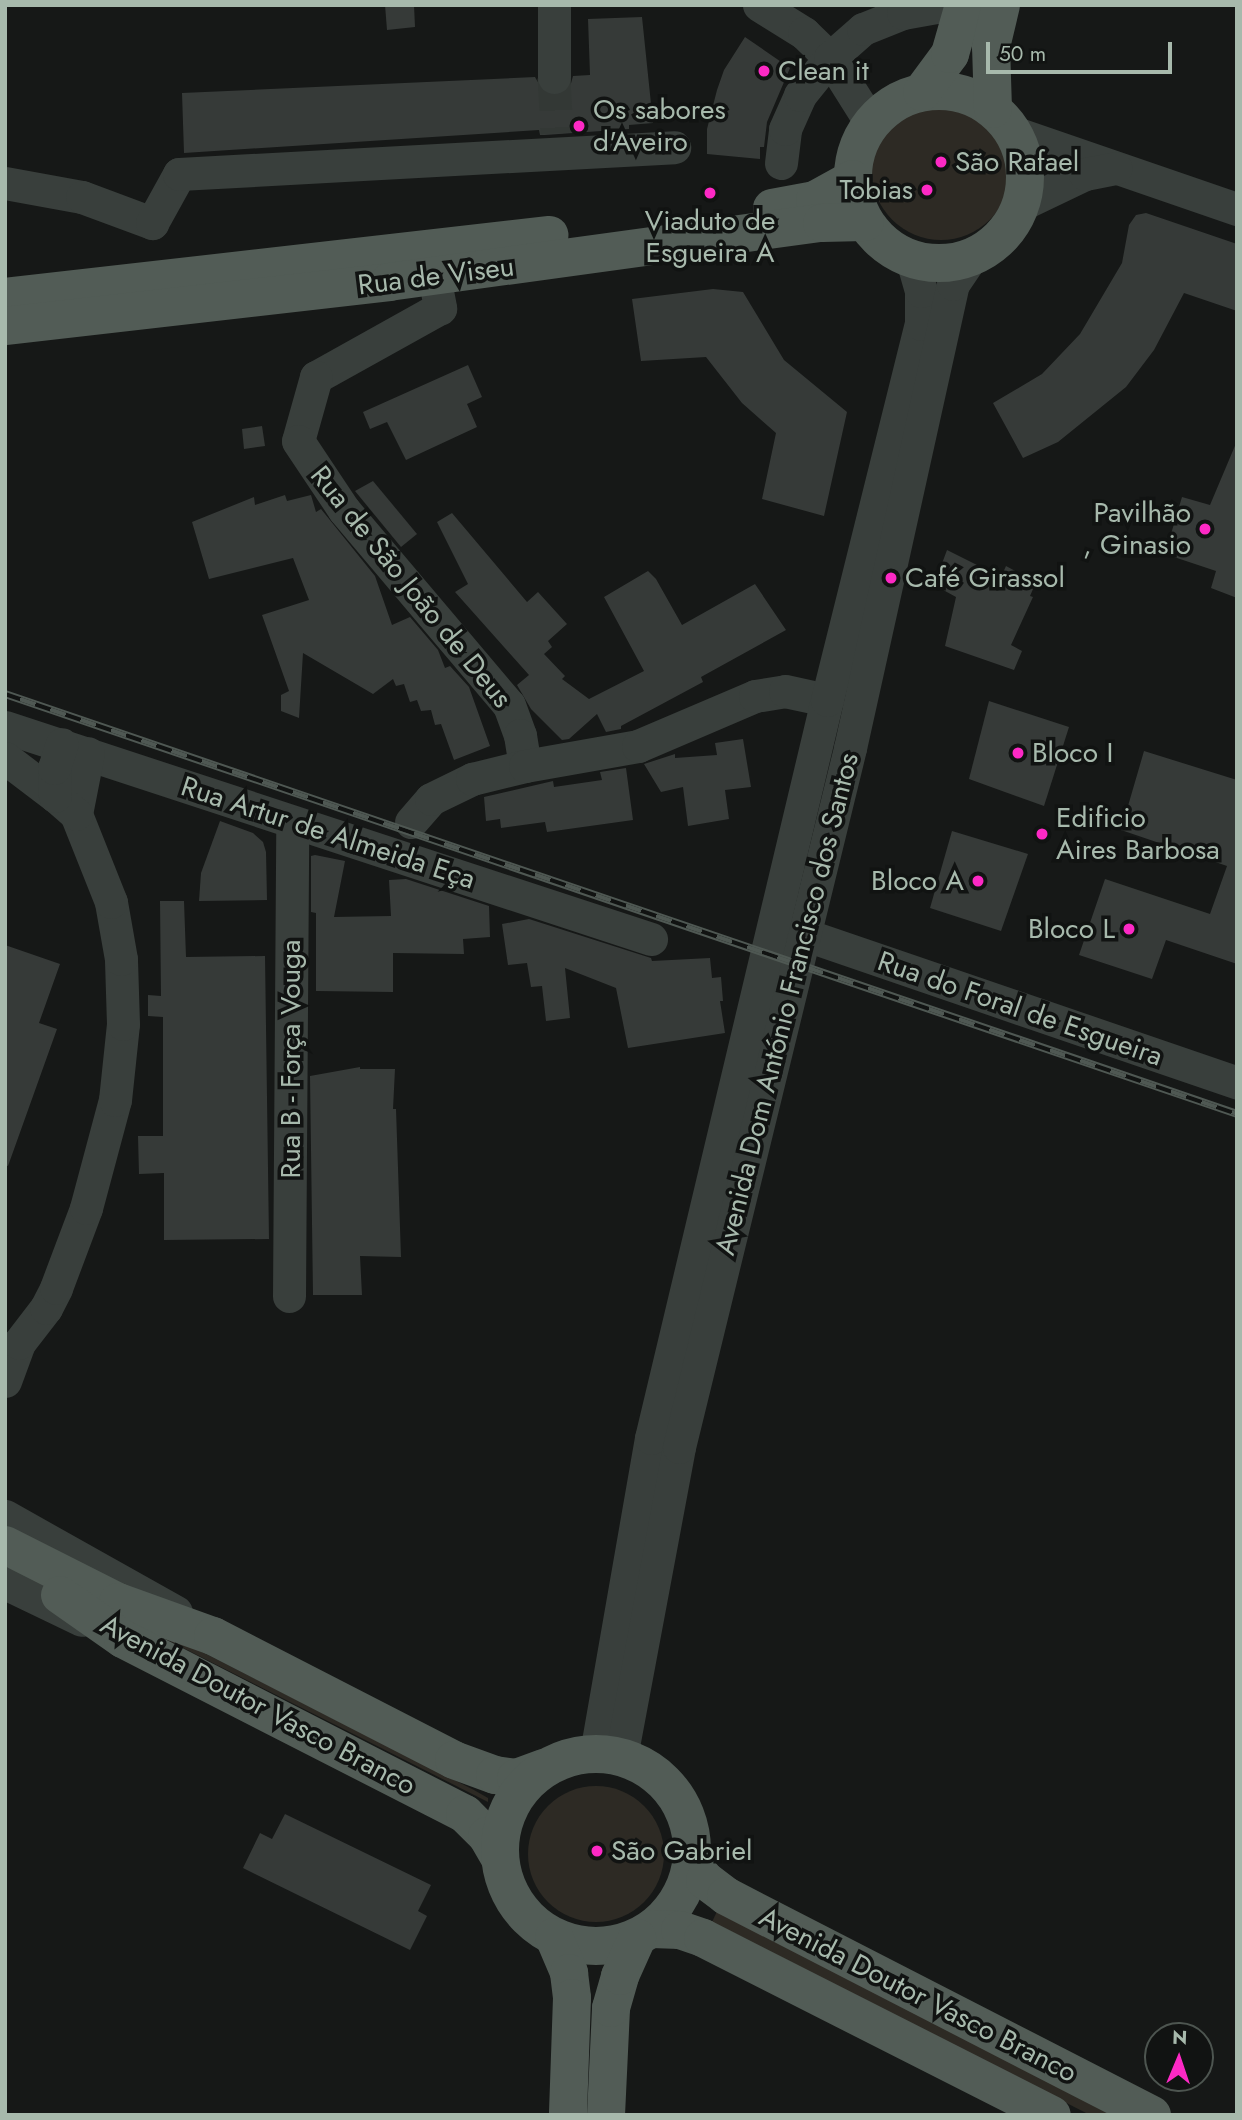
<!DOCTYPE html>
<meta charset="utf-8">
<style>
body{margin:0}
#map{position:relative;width:1242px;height:2120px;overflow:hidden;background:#161817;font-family:Jost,sans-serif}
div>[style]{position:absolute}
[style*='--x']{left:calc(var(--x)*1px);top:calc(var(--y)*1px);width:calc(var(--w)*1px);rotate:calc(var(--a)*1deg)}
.green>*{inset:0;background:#2d2a24}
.round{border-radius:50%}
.building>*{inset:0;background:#363a38}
.minor-tunnel>*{height:33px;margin-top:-16.5px;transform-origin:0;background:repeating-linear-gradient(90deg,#333835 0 33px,transparent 0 50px)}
.minor>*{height:33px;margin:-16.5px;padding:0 16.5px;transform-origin:16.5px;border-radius:16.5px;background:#393f3c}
.major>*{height:38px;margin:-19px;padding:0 19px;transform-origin:19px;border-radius:19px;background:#525c56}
.major>.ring{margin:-19px;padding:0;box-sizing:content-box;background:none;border:38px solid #525c56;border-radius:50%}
.rail>*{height:8px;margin-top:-4px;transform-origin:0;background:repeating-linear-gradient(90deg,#111312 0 16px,#4f5853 0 32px);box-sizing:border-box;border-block:2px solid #4f5853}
.dots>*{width:19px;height:19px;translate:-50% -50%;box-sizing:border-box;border:4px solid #111312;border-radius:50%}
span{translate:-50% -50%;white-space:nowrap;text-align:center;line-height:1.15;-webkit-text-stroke:7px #111312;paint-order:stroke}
.poi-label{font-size:28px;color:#a7b9ac}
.left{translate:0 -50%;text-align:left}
.right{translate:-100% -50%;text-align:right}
.street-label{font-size:28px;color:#a7b9ac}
.frame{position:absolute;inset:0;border:7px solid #a7b9ac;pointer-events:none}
.north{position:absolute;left:1144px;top:2022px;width:70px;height:70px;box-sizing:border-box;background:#111312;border:2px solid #4d5550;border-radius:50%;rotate:2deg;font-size:19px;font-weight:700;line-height:28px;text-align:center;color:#a7b9ac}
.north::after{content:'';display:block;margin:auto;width:24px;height:32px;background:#fd29c5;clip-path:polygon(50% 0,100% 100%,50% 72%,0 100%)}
.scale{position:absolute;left:986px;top:42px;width:186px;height:32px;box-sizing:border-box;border:4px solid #a7b9ac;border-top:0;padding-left:9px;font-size:21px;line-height:24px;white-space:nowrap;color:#a7b9ac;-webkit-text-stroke:5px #111312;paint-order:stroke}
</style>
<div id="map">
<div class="green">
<i class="round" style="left:872px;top:102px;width:138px;height:138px"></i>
<i style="clip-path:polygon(5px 1552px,474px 1790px,488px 1798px,488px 1802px,5px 1558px)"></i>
<i class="round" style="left:528px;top:1786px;width:136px;height:136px"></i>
<i style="clip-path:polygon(720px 1905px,1130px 2115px,1090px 2115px,712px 1922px)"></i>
</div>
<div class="building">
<i style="clip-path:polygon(385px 5px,414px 5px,415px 27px,387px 30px)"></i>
<i style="clip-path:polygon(642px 17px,653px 123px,629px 125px,629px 129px,545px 135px,540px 135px,539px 130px,184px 153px,182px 93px,535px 77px,544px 93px,555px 96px,570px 87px,573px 76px,590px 75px,588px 19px)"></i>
<i style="clip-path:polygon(745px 37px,790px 68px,767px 122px,764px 147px,760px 147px,760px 159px,707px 154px,707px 129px,717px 90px,724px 70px)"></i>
<i style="clip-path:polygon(1146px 213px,1237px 244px,1237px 311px,1184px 293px,1154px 350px,1126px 387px,1058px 442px,1023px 458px,993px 403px,1042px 374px,1080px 334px,1122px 263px,1129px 225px,1136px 215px)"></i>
<i style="clip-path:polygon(713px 289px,743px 292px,784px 360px,847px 412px,824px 516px,762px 499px,776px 433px,742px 403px,706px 357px,641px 361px,632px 299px)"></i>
<i style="clip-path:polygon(468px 365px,482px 397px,467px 404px,477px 427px,406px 460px,387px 422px,370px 429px,363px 412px)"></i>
<i style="clip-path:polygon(262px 426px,265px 446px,244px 449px,242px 429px)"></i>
<i style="clip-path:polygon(1237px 441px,1237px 598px,1211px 588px,1216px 571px,1165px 554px,1182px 497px,1210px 505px)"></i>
<i style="clip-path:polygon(373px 481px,417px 534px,401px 547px,355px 491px)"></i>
<i style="clip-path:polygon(285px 495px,287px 501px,311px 495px,316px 512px,321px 509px,375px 576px,392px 625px,410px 617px,438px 650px,445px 668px,450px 666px,469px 687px,490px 746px,454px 760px,441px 724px,435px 725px,431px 710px,421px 711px,417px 700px,410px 702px,404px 684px,396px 686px,393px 679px,373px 694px,303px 653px,299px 718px,281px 711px,281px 695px,289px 691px,262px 615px,309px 600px,293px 558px,209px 579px,192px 522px,254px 497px,255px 505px)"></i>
<i style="clip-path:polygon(452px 513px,527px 602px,538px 592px,567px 624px,548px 641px,552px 647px,544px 654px,565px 676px,562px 679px,589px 699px,644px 671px,604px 597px,648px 571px,656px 579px,682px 625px,755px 584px,786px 630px,701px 677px,703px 682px,621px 726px,621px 729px,606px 732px,597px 714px,569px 739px,562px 740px,531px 709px,517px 685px,529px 675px,455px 592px,468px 584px,437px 522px)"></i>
<i style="clip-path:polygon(947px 550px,1001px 577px,1006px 566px,1036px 582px,1030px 596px,1033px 597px,1011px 645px,1022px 651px,1014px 670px,945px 646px,956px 597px,934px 585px)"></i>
<i style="clip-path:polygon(989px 701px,1069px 727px,1044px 806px,969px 779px)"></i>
<i style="clip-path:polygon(743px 739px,751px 787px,725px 790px,729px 819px,688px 826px,683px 787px,661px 792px,644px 764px,675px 754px,675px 758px,717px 755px,715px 743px)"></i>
<i style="clip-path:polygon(1144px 751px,1237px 780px,1237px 964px,1166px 940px,1152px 979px,1079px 955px,1105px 879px,1210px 914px,1227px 866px,1121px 830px)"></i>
<i style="clip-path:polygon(626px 768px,633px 820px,547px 832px,545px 822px,501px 828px,500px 819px,486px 821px,484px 797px,553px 781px,554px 787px,602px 780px,600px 772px)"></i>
<i style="clip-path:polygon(220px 821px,253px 833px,263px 842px,266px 852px,267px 900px,199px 901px,201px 873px)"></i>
<i style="clip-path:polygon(952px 831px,1028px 854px,1001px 931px,930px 908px)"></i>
<i style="clip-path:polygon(315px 855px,345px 861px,334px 917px,391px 916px,389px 880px,406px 879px,489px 906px,490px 937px,463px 939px,464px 954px,393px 953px,393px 992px,316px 991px,316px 913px,311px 912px,311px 856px)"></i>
<i style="clip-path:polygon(160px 901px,184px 901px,186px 957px,265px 956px,269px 1239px,164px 1240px,164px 1173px,139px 1174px,138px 1136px,163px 1136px,163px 1017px,148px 1016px,148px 995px,161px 996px)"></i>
<i style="clip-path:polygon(529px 919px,651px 958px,652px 961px,710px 958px,712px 978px,721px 977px,723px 1001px,720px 1001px,725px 1033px,628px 1048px,616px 988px,565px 968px,570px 1018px,546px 1021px,542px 986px,531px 987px,527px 963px,508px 965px,502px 924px)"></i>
<i style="clip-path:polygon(5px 945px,60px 964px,39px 1023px,57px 1029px,8px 1166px,5px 1165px)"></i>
<i style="clip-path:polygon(360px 1067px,360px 1069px,395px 1069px,393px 1109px,396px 1109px,401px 1257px,360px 1256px,362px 1295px,313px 1295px,310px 1076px)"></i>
<i style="clip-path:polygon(285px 1814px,431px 1885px,418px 1911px,427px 1916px,410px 1950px,243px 1868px,260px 1833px,272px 1839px)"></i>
</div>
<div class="minor-tunnel">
<i style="--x:554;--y:77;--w:56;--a:86.9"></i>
</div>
<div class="minor">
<i style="--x:759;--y:5;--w:53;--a:31.9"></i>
<i style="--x:804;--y:33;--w:36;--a:44"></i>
<i style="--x:830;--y:58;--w:77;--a:57.8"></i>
<i style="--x:554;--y:77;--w:72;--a:-90"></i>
<i style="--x:1013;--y:132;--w:237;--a:19"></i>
<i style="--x:781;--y:163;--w:34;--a:-83"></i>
<i style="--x:785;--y:129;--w:37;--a:-66"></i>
<i style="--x:800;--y:95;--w:48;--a:-51"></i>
<i style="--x:830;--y:58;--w:44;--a:-41.3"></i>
<i style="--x:863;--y:29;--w:43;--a:-21.8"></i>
<i style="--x:903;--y:13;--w:34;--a:-10"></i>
<i style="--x:5;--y:183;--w:78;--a:10.3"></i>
<i style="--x:82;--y:197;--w:75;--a:20.4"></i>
<i style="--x:152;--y:223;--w:56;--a:-61.1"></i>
<i style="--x:179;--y:174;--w:496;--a:-3.1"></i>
<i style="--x:1022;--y:204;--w:70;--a:-25.5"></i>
<i style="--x:1085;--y:174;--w:31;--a:-11"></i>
<i style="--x:434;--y:276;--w:33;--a:79"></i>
<i style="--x:440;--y:308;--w:142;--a:150.9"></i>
<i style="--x:316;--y:377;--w:66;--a:105.7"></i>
<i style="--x:298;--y:441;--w:83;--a:56.3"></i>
<i style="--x:344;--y:510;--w:255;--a:49.8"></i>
<i style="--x:509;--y:705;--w:32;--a:70"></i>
<i style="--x:520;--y:735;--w:31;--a:81"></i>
<i style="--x:5;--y:727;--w:680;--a:18.17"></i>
<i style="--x:5;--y:758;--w:63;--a:37.2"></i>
<i style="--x:76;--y:814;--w:62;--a:-78.9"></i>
<i style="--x:411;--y:822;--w:30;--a:-49"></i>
<i style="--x:431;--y:799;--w:46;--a:-26"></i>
<i style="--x:472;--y:779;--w:55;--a:-13.8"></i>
<i style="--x:525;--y:766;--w:115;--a:-10"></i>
<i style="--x:638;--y:746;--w:127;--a:-23.1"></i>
<i style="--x:755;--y:696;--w:30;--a:-9"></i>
<i style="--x:785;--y:691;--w:43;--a:12.1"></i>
<i style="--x:803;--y:934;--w:459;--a:18.9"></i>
<i style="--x:289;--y:1296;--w:473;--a:-89.6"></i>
<i style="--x:5;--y:1381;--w:40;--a:-69.8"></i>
<i style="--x:19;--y:1343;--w:44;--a:-52.4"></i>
<i style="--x:46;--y:1308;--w:22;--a:-63"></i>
<i style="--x:56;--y:1288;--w:85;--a:-69.4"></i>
<i style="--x:86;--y:1208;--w:112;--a:-75"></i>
<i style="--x:115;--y:1100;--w:76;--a:-84"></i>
<i style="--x:123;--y:1024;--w:65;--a:-91.8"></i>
<i style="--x:121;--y:959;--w:58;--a:-100"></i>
<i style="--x:111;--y:902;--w:95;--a:-111.7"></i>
<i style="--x:76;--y:814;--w:28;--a:-139"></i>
<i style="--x:55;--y:796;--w:28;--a:-92"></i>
<i style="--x:54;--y:768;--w:25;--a:-72"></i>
<i style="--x:5;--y:1516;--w:196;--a:29.3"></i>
<i style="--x:5;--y:1583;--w:85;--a:25.7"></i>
<i style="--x:596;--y:1753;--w:320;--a:-80.1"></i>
<i style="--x:651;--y:1438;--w:759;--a:-76.59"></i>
<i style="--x:827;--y:700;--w:388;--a:-76"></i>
<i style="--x:921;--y:324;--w:33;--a:-90"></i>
<i style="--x:921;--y:291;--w:33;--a:-106"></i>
<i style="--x:621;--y:1757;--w:315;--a:-79.4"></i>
<i style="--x:679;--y:1447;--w:720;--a:-76.25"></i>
<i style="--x:850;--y:748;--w:475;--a:-77.5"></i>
<i style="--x:953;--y:284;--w:32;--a:-56"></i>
</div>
<div class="major">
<i class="ring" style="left:853px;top:91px;width:134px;height:134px"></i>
<i style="--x:922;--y:92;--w:47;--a:-53.6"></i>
<i style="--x:950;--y:54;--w:51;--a:-74.1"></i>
<i style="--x:993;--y:109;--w:62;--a:-91.8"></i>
<i style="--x:991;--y:47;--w:43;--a:-76.6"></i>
<i style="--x:772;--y:208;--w:44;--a:-10.5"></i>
<i style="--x:815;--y:200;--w:43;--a:-28.9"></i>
<i style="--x:5;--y:297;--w:548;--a:-6.5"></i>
<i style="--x:5;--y:326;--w:387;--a:-6.5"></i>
<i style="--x:389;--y:282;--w:437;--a:-7.8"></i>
<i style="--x:822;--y:223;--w:43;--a:-1.3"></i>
<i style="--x:5;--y:1545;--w:127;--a:26.8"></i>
<i style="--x:118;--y:1602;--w:101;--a:19.7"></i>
<i style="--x:213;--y:1636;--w:271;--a:27.2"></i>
<i style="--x:454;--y:1760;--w:44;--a:20.1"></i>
<i style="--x:495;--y:1775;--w:21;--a:8"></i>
<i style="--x:516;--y:1778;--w:29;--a:-20"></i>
<i style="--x:60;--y:1595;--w:77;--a:34.9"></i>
<i style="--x:123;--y:1639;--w:384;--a:27.1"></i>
<i style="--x:465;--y:1814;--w:31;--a:45"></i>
<i style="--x:487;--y:1836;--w:24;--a:60"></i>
<i class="ring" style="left:500px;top:1754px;width:154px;height:154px"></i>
<i style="--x:692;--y:1864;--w:21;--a:51"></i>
<i style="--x:705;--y:1880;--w:26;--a:37"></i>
<i style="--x:726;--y:1896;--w:479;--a:27.2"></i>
<i style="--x:652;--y:1929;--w:28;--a:2"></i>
<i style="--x:680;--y:1930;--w:24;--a:19"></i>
<i style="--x:703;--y:1938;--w:391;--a:26.9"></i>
<i style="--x:554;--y:1937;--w:39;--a:67"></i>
<i style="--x:569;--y:1973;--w:25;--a:83"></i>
<i style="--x:572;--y:1998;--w:117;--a:92"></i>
<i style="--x:606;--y:2115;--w:107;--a:-87.3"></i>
<i style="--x:611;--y:2008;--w:33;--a:-74"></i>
<i style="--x:620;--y:1976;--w:42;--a:-65.9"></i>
</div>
<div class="rail">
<i style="--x:5;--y:694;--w:1302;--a:18.82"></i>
</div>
<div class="dots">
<i style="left:764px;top:71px;background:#fd29c5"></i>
<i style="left:579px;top:126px;background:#fd29c5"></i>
<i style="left:941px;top:162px;background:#fd29c5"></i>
<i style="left:927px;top:190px;background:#fd29c5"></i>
<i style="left:710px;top:193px;background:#fd29c5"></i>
<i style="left:1205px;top:529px;background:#fd29c5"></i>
<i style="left:891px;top:578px;background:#fd29c5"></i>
<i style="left:1018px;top:753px;background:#fd29c5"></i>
<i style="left:1042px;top:834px;background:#fd29c5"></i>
<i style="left:978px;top:881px;background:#fd29c5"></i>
<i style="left:1129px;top:929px;background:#fd29c5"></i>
<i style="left:597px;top:1851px;background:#fd29c5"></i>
</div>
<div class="poi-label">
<span class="left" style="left:778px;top:71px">Clean it</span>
<span class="left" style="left:593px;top:126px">Os sabores<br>d'Aveiro</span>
<span class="left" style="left:955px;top:162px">São Rafael</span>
<span class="right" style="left:913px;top:190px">Tobias</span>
<span style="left:710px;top:237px">Viaduto de<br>Esgueira A</span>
<span class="right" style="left:1191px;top:529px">Pavilhão<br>, Ginasio</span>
<span class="left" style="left:905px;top:578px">Café Girassol</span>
<span class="left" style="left:1032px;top:753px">Bloco I</span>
<span class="left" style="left:1056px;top:834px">Edificio<br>Aires Barbosa</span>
<span class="right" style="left:964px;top:881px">Bloco A</span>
<span class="right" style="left:1115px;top:929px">Bloco L</span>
<span class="left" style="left:611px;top:1851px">São Gabriel</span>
</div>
<div class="street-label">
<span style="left:436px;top:276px;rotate:-7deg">Rua de Viseu</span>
<span style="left:411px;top:587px;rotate:51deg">Rua de São João de Deus</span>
<span style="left:328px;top:833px;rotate:18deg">Rua Artur de Almeida Eça</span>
<span style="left:787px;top:1004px;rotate:-76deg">Avenida Dom António Francisco dos Santos</span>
<span style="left:1020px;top:1009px;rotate:19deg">Rua do Foral de Esgueira</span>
<span style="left:291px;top:1059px;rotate:-90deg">Rua B - Força Vouga</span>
<span style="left:258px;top:1705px;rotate:28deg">Avenida Doutor Vasco Branco</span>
<span style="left:918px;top:1995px;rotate:27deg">Avenida Doutor Vasco Branco</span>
</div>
<div class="frame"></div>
<div class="north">N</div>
<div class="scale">50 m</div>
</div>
